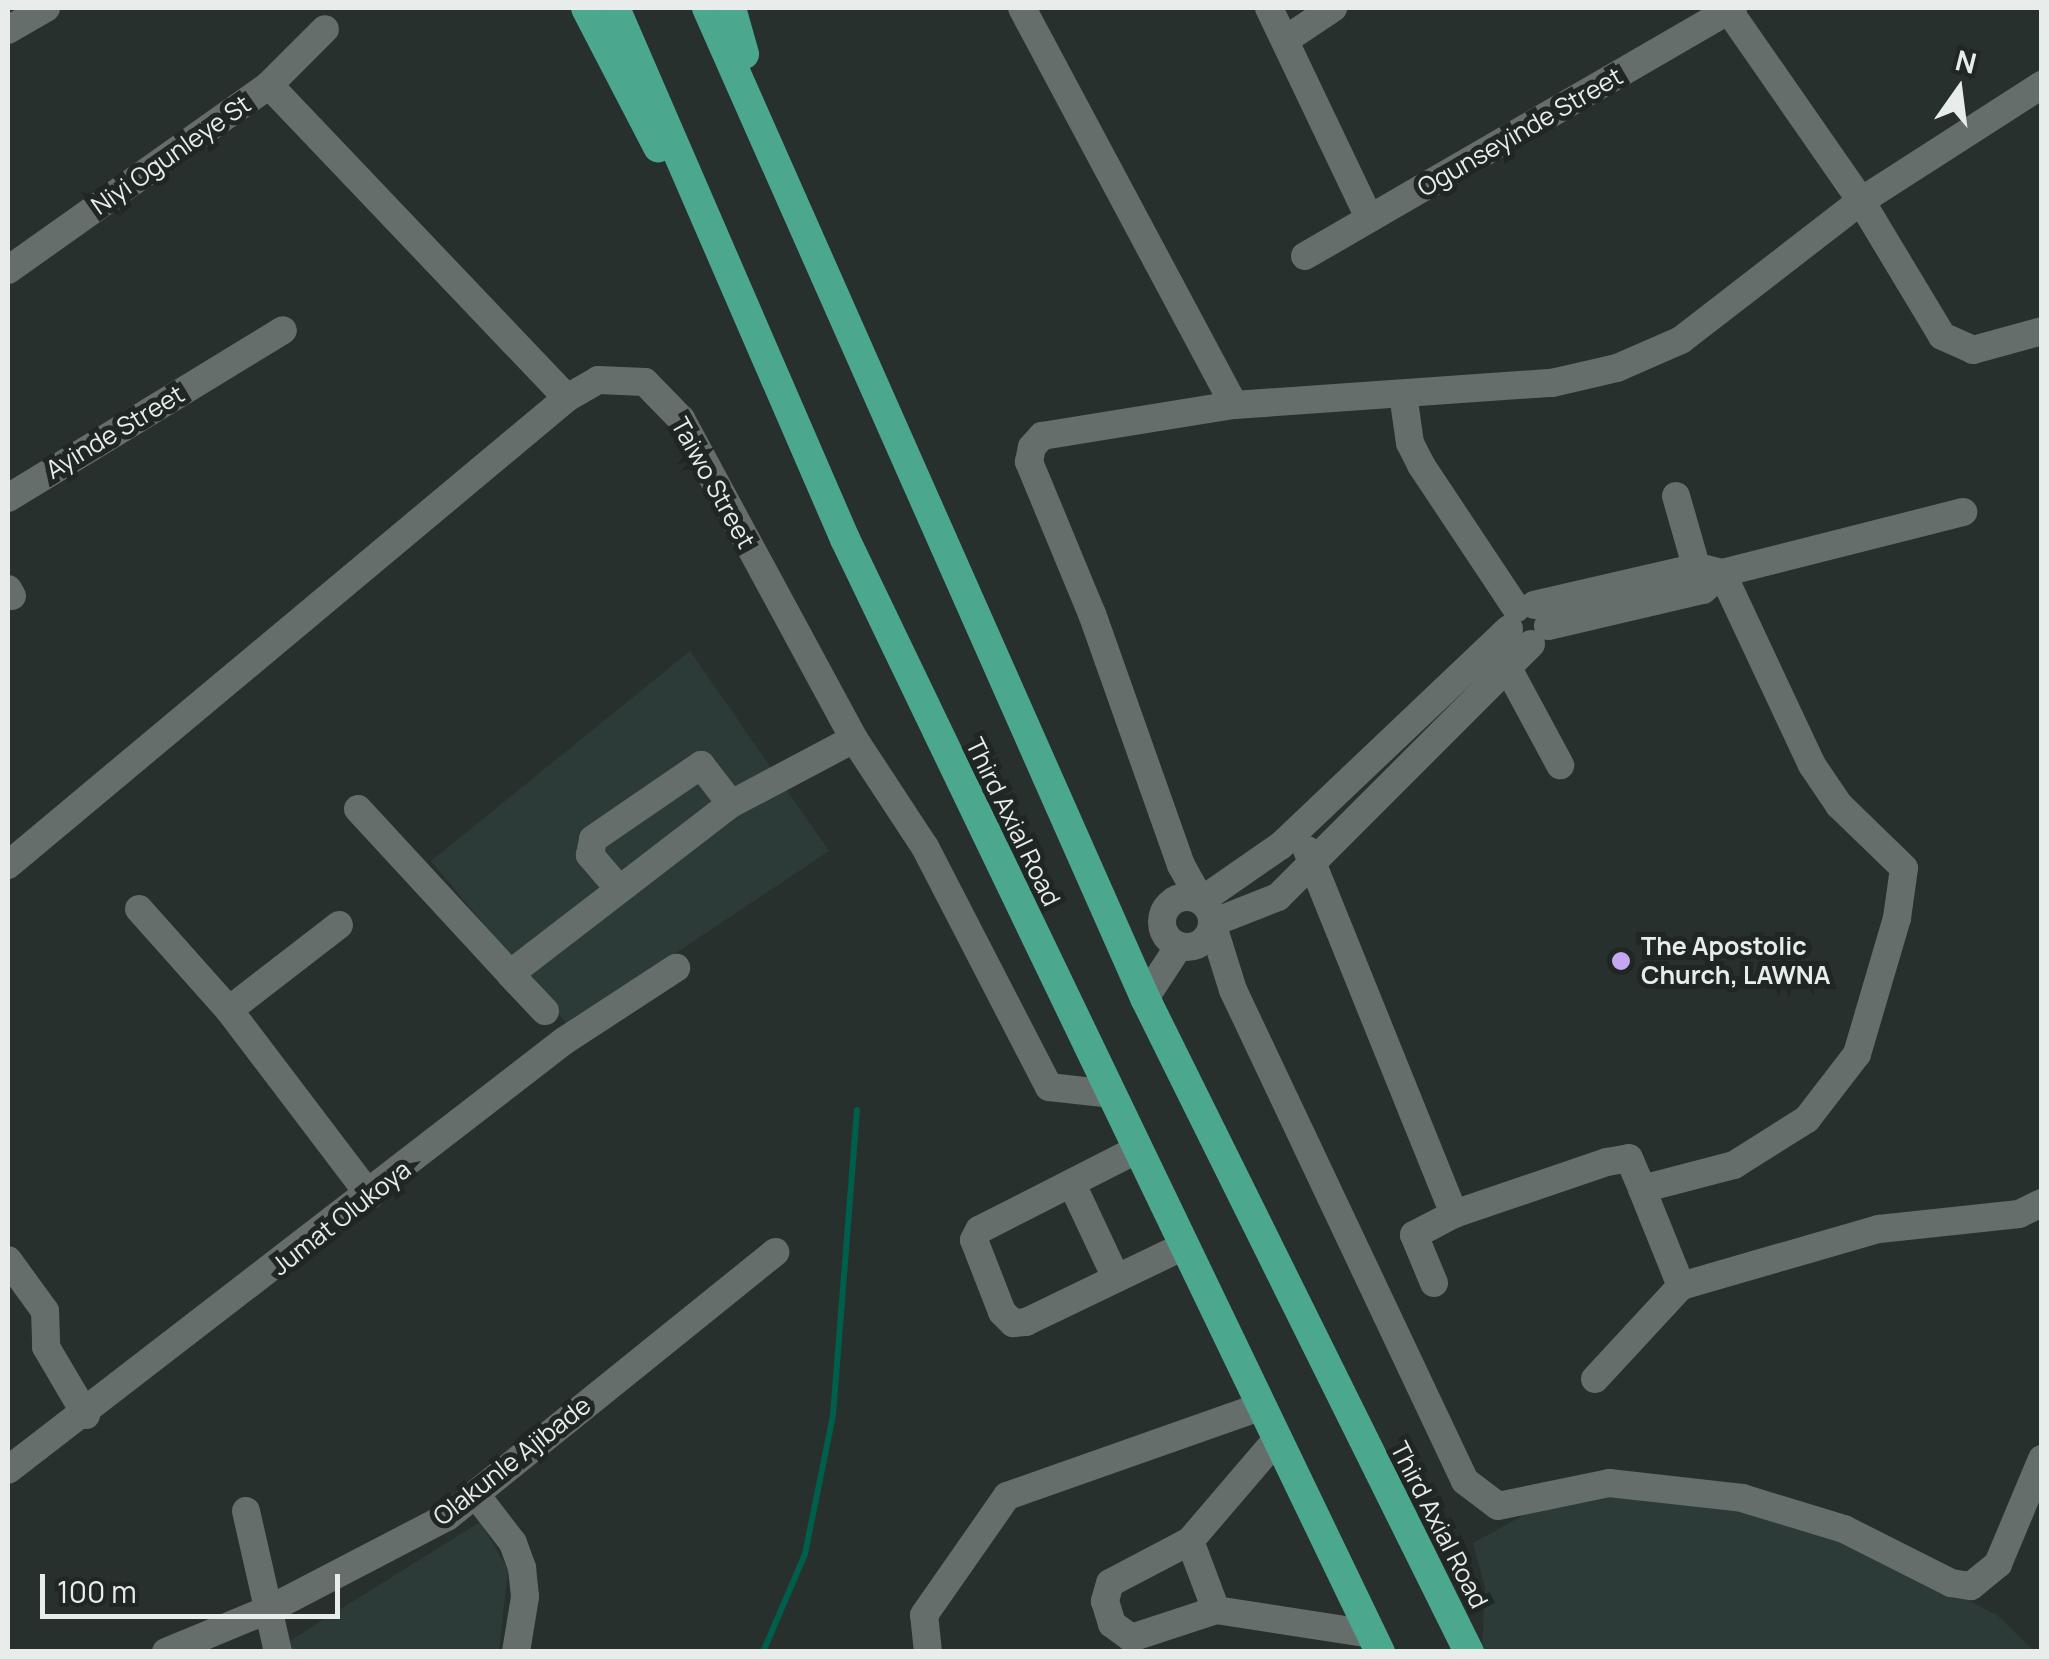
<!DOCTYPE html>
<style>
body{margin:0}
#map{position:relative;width:2049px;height:1659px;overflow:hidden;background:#28302d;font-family:Manrope,sans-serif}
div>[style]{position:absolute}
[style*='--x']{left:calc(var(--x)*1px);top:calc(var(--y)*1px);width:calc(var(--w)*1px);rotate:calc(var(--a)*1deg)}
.built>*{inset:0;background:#2c3b37}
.stream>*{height:6px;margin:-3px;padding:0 3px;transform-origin:3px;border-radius:3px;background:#005e4c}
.minor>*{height:28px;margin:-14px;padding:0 14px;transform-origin:14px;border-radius:14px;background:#656e6b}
.minor>.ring{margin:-14px;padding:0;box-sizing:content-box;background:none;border:28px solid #656e6b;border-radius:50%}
.highway>*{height:30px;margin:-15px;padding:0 15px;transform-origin:15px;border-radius:15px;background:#4ba88f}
.dots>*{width:28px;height:28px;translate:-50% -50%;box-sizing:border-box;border:5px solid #1f2624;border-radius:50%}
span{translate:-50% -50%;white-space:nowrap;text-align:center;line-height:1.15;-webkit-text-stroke:10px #1f2624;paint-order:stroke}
.street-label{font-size:25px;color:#e8edec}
.poi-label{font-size:25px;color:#e8edec;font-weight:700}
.left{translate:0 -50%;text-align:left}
.frame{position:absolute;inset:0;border:10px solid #e8edec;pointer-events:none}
.north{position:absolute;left:1909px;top:40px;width:100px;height:100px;-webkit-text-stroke:8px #1f2624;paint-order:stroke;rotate:14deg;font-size:28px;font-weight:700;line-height:40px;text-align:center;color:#e8edec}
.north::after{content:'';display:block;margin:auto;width:35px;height:45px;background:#e8edec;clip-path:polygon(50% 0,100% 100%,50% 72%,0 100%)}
.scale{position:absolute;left:40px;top:1574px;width:300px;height:45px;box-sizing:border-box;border:5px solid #e8edec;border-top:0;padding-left:12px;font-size:30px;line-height:35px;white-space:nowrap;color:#e8edec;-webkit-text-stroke:8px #1f2624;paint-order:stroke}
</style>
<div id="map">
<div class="built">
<i style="clip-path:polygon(690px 651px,829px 851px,568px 1025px,431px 861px)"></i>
<i style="clip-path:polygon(1607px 1494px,1768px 1514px,1827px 1530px,1997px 1615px,2034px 1651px,1482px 1651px,1485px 1588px,1473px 1543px,1522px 1516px)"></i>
<i style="clip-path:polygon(480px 1522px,508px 1569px,499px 1651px,272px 1652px)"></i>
</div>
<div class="stream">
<i style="--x:763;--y:1652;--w:107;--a:-66.8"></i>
<i style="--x:805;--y:1554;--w:142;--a:-78.6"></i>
<i style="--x:833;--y:1415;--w:306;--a:-85.5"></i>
</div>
<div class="minor">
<i style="--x:1022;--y:8;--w:450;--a:61.9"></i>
<i style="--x:1269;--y:8;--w:233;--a:64.5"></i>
<i style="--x:1727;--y:8;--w:235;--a:55.2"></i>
<i style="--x:1861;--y:201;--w:157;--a:59"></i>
<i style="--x:1942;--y:336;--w:34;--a:24"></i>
<i style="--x:1973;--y:350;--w:72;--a:-15.4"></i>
<i style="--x:8;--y:30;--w:44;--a:-30.1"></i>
<i style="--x:1285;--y:40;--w:58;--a:-33.7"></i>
<i style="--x:269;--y:85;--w:432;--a:46.4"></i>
<i style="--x:1305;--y:256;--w:495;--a:-30.1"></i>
<i style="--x:8;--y:270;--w:320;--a:-35.3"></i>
<i style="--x:269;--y:85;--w:79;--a:-45"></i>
<i style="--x:1403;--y:394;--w:49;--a:81.9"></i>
<i style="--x:1410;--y:443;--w:25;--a:63"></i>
<i style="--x:1421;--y:465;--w:172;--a:56.4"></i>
<i style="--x:1676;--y:496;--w:91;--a:74"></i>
<i style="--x:8;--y:498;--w:322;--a:-31.4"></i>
<i style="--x:8;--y:589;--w:8;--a:60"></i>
<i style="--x:1534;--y:605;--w:168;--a:-13"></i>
<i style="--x:1698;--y:567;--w:25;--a:14"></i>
<i style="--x:1548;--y:626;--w:159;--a:-13.1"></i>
<i style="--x:1703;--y:590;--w:25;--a:-42"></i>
<i style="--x:1722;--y:573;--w:249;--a:-14.2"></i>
<i style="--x:1509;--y:629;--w:315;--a:136.5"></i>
<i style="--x:1280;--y:846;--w:96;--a:145.2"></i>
<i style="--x:1201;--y:901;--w:41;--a:-119.1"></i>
<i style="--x:1181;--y:865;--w:266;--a:-109.5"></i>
<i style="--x:1092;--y:614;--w:165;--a:-112.5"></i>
<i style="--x:1029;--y:462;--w:15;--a:-79"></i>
<i style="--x:1032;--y:447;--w:15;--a:-48"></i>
<i style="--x:1042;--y:436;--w:194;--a:-9.2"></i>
<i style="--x:1234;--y:405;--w:319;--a:-4"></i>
<i style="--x:1552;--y:383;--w:67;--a:-13"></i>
<i style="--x:1617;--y:368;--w:70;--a:-23.6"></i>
<i style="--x:1681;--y:340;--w:227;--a:-37.7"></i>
<i style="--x:1861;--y:201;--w:215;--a:-32.7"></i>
<i style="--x:1531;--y:644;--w:358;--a:135"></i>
<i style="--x:1278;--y:897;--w:71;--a:158.5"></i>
<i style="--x:1212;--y:923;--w:70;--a:72.6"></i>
<i style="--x:1233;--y:990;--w:543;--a:64.71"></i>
<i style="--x:1465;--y:1481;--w:41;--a:37.1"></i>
<i style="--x:1498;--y:1506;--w:113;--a:-11.7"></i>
<i style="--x:1609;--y:1483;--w:134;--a:6.4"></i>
<i style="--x:1742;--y:1498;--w:107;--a:16.9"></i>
<i style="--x:1844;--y:1529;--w:120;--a:26.8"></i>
<i style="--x:1951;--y:1583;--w:20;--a:9"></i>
<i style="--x:1971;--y:1586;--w:35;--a:-39"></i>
<i style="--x:1998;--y:1564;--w:114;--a:-67.3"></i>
<i style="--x:1510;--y:672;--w:106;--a:61.7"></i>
<i style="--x:358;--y:809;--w:224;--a:47.3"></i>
<i style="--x:510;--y:974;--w:279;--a:-37.6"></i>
<i style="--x:731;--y:804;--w:139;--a:-27.9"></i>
<i style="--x:1307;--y:850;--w:393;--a:68"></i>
<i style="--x:1454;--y:1214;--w:162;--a:-18.8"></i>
<i style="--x:1607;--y:1162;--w:22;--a:-10"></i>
<i style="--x:1629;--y:1158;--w:34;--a:67"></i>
<i style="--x:1642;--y:1189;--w:95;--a:-14.6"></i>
<i style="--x:1734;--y:1165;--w:86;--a:-32.2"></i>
<i style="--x:1807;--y:1119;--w:82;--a:-52.4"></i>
<i style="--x:1857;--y:1054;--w:142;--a:-73.6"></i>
<i style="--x:1897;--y:918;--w:50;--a:-82"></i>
<i style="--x:1904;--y:868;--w:91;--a:-135.9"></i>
<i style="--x:1839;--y:805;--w:48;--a:-124"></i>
<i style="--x:1812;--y:765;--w:212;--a:-115.1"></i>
<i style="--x:8;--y:865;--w:728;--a:-39.88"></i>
<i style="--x:567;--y:398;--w:36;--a:-30"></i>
<i style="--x:598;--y:380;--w:47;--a:2.4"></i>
<i style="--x:645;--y:382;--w:52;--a:45.8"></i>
<i style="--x:681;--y:419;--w:364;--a:61.6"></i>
<i style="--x:854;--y:739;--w:129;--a:56.7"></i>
<i style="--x:925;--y:847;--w:270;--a:62.7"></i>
<i style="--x:1049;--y:1087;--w:62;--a:6.4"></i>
<i style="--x:619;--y:889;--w:45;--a:-130.5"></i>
<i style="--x:590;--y:855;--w:16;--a:-79"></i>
<i style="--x:593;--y:839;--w:131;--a:-34.4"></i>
<i style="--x:701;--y:765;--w:49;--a:52.4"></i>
<i class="ring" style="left:1162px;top:897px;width:22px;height:22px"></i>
<i style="--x:139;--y:909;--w:135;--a:48.3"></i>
<i style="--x:229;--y:1010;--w:233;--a:52.8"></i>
<i style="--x:510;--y:974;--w:51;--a:46.6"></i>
<i style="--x:1145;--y:998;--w:62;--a:-56.8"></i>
<i style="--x:229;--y:1010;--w:139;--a:-37.7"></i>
<i style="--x:1138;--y:1149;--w:178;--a:153"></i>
<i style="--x:979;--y:1230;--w:11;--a:117"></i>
<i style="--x:974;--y:1240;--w:77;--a:68.7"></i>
<i style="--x:1002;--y:1312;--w:16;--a:45"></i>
<i style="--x:1013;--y:1323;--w:13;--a:-4"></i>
<i style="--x:1026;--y:1322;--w:175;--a:-25.7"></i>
<i style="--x:1072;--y:1184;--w:104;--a:64.9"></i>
<i style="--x:1642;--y:1189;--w:105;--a:68.1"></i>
<i style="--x:1681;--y:1286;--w:206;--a:-16.1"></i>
<i style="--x:1879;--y:1229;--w:141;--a:-6.1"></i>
<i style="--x:2019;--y:1214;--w:25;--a:-26"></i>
<i style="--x:8;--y:1260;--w:63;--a:54"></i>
<i style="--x:45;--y:1311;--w:36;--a:88"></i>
<i style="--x:46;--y:1347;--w:79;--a:59.5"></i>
<i style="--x:1434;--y:1283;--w:52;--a:-112.6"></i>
<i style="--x:1414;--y:1235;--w:45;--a:-27.7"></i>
<i style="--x:1595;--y:1379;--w:127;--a:-47.2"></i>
<i style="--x:1277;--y:1439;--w:134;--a:130.5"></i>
<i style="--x:1190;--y:1541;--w:74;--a:69.4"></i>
<i style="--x:1216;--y:1610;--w:157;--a:8.8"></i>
<i style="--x:8;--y:1470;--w:702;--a:-37.65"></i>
<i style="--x:564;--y:1041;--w:134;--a:-33.1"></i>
<i style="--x:477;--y:1496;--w:59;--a:52.5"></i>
<i style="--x:513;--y:1543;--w:27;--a:70"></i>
<i style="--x:522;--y:1568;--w:29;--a:84"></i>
<i style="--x:525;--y:1597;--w:56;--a:99.3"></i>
<i style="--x:246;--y:1511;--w:145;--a:77.2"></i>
<i style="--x:1190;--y:1541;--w:90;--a:152.3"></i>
<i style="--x:1110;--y:1583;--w:19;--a:106"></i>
<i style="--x:1105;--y:1601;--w:24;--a:73"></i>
<i style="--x:1112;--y:1624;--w:24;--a:36"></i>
<i style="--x:1131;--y:1638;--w:89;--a:-18.2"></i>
<i style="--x:166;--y:1652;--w:113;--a:-22.5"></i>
<i style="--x:270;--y:1609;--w:199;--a:-27.5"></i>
<i style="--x:447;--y:1517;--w:422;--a:-38.9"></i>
<i style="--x:928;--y:1652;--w:37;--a:-96"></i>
<i style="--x:924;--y:1615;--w:145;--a:-55.1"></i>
<i style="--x:1007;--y:1496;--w:270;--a:-19.4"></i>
</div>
<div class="highway">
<i style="--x:586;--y:8;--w:157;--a:62.6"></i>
<i style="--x:615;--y:8;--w:579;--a:66.58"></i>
<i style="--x:845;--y:539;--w:1235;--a:64.33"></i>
<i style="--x:707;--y:8;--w:1083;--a:66.13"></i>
<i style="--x:1145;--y:998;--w:730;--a:63.65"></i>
<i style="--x:731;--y:8;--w:48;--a:74.2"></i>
</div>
<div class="dots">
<i style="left:1621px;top:961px;background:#c6a6f0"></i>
</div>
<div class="street-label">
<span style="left:1520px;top:132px;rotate:-30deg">Ogunseyinde Street</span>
<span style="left:171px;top:155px;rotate:-35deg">Niyi Ogunleye St</span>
<span style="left:115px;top:432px;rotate:-31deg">Ayinde Street</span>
<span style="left:713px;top:483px;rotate:61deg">Taiwo Street</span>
<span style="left:1013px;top:822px;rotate:64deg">Third Axial Road</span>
<span style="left:341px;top:1218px;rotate:-38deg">Jumat Olukoya</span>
<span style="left:512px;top:1461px;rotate:-38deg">Olakunle Ajibade</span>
<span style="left:1439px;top:1525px;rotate:63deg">Third Axial Road</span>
</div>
<div class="poi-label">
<span class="left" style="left:1641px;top:961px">The Apostolic<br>Church, LAWNA</span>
</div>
<div class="frame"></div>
<div class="north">N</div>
<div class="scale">100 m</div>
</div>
